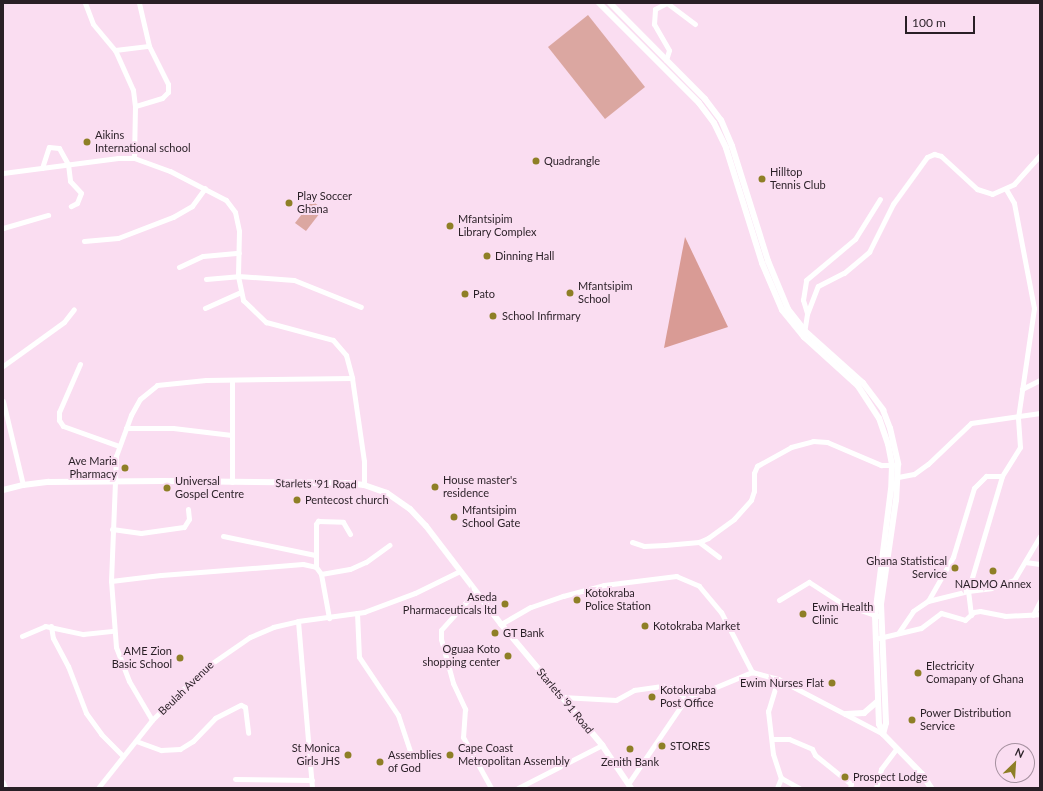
<!DOCTYPE html>
<style>
body{margin:0}
#map{position:relative;width:1043px;height:791px;overflow:hidden;background:#faddf1;font-family:Lato,sans-serif}
div>[style]{position:absolute}
[style*='--x']{left:calc(var(--x)*1px);top:calc(var(--y)*1px);width:calc(var(--w)*1px);rotate:calc(var(--a)*1deg)}
.green>*{inset:0;background:#dba7a1}
.forest>*{inset:0;background:#d99b95}
.minor>*{height:5px;margin:-2.5px;padding:0 2.5px;transform-origin:2.5px;border-radius:2.5px;background:#fff}
.tertiary>*{height:6px;margin:-3px;padding:0 3px;transform-origin:3px;border-radius:3px;background:#fff}
.dots>*{width:11px;height:11px;translate:-50% -50%;box-sizing:border-box;border:2px solid #faddf1;border-radius:50%}
span{translate:-50% -50%;white-space:nowrap;text-align:center;line-height:1.15;-webkit-text-stroke:4px #faddf1;paint-order:stroke}
.poi-label{font-size:11px;color:#291f26}
.left{translate:0 -50%;text-align:left}
.right{translate:-100% -50%;text-align:right}
.street-label{font-size:11px;color:#291f26}
.frame{position:absolute;inset:0;border:4px solid #291f26;pointer-events:none}
.north{position:absolute;left:995px;top:743px;width:40px;height:40px;box-sizing:border-box;background:#faddf1;border:1px solid #a691a0;border-radius:50%;rotate:25deg;font-size:11px;font-weight:700;line-height:16px;text-align:center;color:#291f26}
.north::after{content:'';display:block;margin:auto;width:14px;height:18px;background:#8e7f26;clip-path:polygon(50% 0,100% 100%,50% 72%,0 100%)}
.scale{position:absolute;left:905px;top:16px;width:70px;height:18px;box-sizing:border-box;border:2px solid #291f26;border-top:0;padding-left:5px;font-size:12px;line-height:14px;white-space:nowrap;color:#291f26;-webkit-text-stroke:3px #faddf1;paint-order:stroke}
</style>
<div id="map">
<div class="green">
<i style="clip-path:polygon(588px 15px,645px 87px,605px 119px,548px 47px)"></i>
<i style="clip-path:polygon(312px 201px,323px 209px,306px 231px,295px 223px)"></i>
</div>
<div class="forest">
<i style="clip-path:polygon(685px 237px,728px 327px,664px 348px)"></i>
</div>
<div class="minor">
<i style="--x:85;--y:3;--w:22;--a:69"></i>
<i style="--x:93;--y:24;--w:34;--a:50"></i>
<i style="--x:115;--y:50;--w:44;--a:65.8"></i>
<i style="--x:133;--y:90;--w:16;--a:83"></i>
<i style="--x:135;--y:106;--w:52;--a:91.1"></i>
<i style="--x:139;--y:3;--w:44;--a:76.9"></i>
<i style="--x:115;--y:50;--w:34;--a:-7"></i>
<i style="--x:149;--y:46;--w:42;--a:63.4"></i>
<i style="--x:168;--y:84;--w:8;--a:90"></i>
<i style="--x:168;--y:92;--w:8;--a:135"></i>
<i style="--x:162;--y:98;--w:28;--a:163"></i>
<i style="--x:666;--y:60;--w:10;--a:-73"></i>
<i style="--x:669;--y:50;--w:30;--a:-120"></i>
<i style="--x:654;--y:24;--w:15;--a:-86"></i>
<i style="--x:655;--y:9;--w:13;--a:-27"></i>
<i style="--x:667;--y:3;--w:35;--a:37"></i>
<i style="--x:42;--y:168;--w:22;--a:-72"></i>
<i style="--x:49;--y:147;--w:10;--a:6"></i>
<i style="--x:59;--y:148;--w:18;--a:61"></i>
<i style="--x:68;--y:164;--w:17;--a:83"></i>
<i style="--x:70;--y:181;--w:16;--a:47"></i>
<i style="--x:81;--y:193;--w:11;--a:112"></i>
<i style="--x:77;--y:203;--w:7;--a:153"></i>
<i style="--x:3;--y:173;--w:116;--a:-7.4"></i>
<i style="--x:118;--y:158;--w:16;--a:0"></i>
<i style="--x:134;--y:158;--w:38;--a:20"></i>
<i style="--x:170;--y:171;--w:63;--a:27.4"></i>
<i style="--x:226;--y:200;--w:15;--a:53"></i>
<i style="--x:235;--y:212;--w:19;--a:78"></i>
<i style="--x:239;--y:231;--w:45;--a:91.3"></i>
<i style="--x:238;--y:276;--w:25;--a:78"></i>
<i style="--x:243;--y:300;--w:32;--a:44"></i>
<i style="--x:266;--y:322;--w:69;--a:15"></i>
<i style="--x:333;--y:340;--w:20;--a:49"></i>
<i style="--x:346;--y:355;--w:24;--a:75"></i>
<i style="--x:352;--y:378;--w:84;--a:81.8"></i>
<i style="--x:364;--y:461;--w:24;--a:90"></i>
<i style="--x:3;--y:228;--w:47;--a:-16.1"></i>
<i style="--x:84;--y:241;--w:34;--a:-5"></i>
<i style="--x:118;--y:238;--w:59;--a:-20.9"></i>
<i style="--x:173;--y:217;--w:22;--a:-30"></i>
<i style="--x:192;--y:206;--w:22;--a:-54"></i>
<i style="--x:179;--y:267;--w:26;--a:-25"></i>
<i style="--x:203;--y:256;--w:36;--a:-5"></i>
<i style="--x:206;--y:279;--w:32;--a:-5"></i>
<i style="--x:238;--y:276;--w:56;--a:4.1"></i>
<i style="--x:294;--y:280;--w:72;--a:21.9"></i>
<i style="--x:205;--y:308;--w:39;--a:-24"></i>
<i style="--x:807;--y:313;--w:14;--a:-107"></i>
<i style="--x:803;--y:300;--w:20;--a:-81"></i>
<i style="--x:806;--y:280;--w:64;--a:-39.9"></i>
<i style="--x:855;--y:239;--w:47;--a:-58"></i>
<i style="--x:804;--y:333;--w:19;--a:-81"></i>
<i style="--x:807;--y:314;--w:30;--a:-69"></i>
<i style="--x:818;--y:286;--w:29;--a:-27"></i>
<i style="--x:844;--y:273;--w:33;--a:-40"></i>
<i style="--x:869;--y:252;--w:54;--a:-63.4"></i>
<i style="--x:893;--y:204;--w:58;--a:-54.1"></i>
<i style="--x:927;--y:157;--w:8;--a:-23"></i>
<i style="--x:934;--y:154;--w:7;--a:16"></i>
<i style="--x:941;--y:156;--w:49;--a:42.5"></i>
<i style="--x:977;--y:189;--w:16;--a:18"></i>
<i style="--x:992;--y:194;--w:24;--a:-24"></i>
<i style="--x:1014;--y:184;--w:39;--a:-48"></i>
<i style="--x:80;--y:364;--w:52;--a:113.6"></i>
<i style="--x:59;--y:412;--w:8;--a:90"></i>
<i style="--x:59;--y:420;--w:7;--a:56"></i>
<i style="--x:63;--y:426;--w:59;--a:19.7"></i>
<i style="--x:3;--y:366;--w:75;--a:-35.8"></i>
<i style="--x:64;--y:322;--w:16;--a:-52"></i>
<i style="--x:1022;--y:389;--w:20;--a:-27"></i>
<i style="--x:3;--y:401;--w:86;--a:76.6"></i>
<i style="--x:126;--y:428;--w:47;--a:0"></i>
<i style="--x:173;--y:428;--w:59;--a:6.8"></i>
<i style="--x:898;--y:477;--w:16;--a:-11"></i>
<i style="--x:914;--y:474;--w:17;--a:-36"></i>
<i style="--x:928;--y:464;--w:59;--a:-43.6"></i>
<i style="--x:971;--y:423;--w:70;--a:-8.2"></i>
<i style="--x:232;--y:482;--w:102;--a:-90"></i>
<i style="--x:112;--y:529;--w:29;--a:8"></i>
<i style="--x:141;--y:533;--w:43;--a:-7.9"></i>
<i style="--x:184;--y:527;--w:9;--a:-58"></i>
<i style="--x:189;--y:519;--w:10;--a:-96"></i>
<i style="--x:223;--y:536;--w:94;--a:11.7"></i>
<i style="--x:632;--y:542;--w:13;--a:18"></i>
<i style="--x:644;--y:546;--w:21;--a:-3"></i>
<i style="--x:665;--y:545;--w:34;--a:-5"></i>
<i style="--x:699;--y:542;--w:10;--a:-24"></i>
<i style="--x:708;--y:538;--w:32;--a:-36"></i>
<i style="--x:734;--y:519;--w:25;--a:-48"></i>
<i style="--x:751;--y:500;--w:9;--a:-72"></i>
<i style="--x:754;--y:491;--w:18;--a:-90"></i>
<i style="--x:754;--y:473;--w:8;--a:-67"></i>
<i style="--x:757;--y:466;--w:39;--a:-29"></i>
<i style="--x:791;--y:447;--w:23;--a:-15"></i>
<i style="--x:813;--y:441;--w:14;--a:4"></i>
<i style="--x:827;--y:442;--w:59;--a:23.1"></i>
<i style="--x:881;--y:465;--w:11;--a:0"></i>
<i style="--x:699;--y:542;--w:25;--a:37"></i>
<i style="--x:1025;--y:562;--w:15;--a:8"></i>
<i style="--x:316;--y:567;--w:43;--a:-90"></i>
<i style="--x:316;--y:524;--w:4;--a:-56"></i>
<i style="--x:318;--y:521;--w:25;--a:2"></i>
<i style="--x:343;--y:522;--w:14;--a:60"></i>
<i style="--x:321;--y:574;--w:29;--a:-10"></i>
<i style="--x:350;--y:569;--w:17;--a:-24"></i>
<i style="--x:366;--y:562;--w:29;--a:-36"></i>
<i style="--x:111;--y:581;--w:125;--a:-87.7"></i>
<i style="--x:116;--y:456;--w:44;--a:-69.9"></i>
<i style="--x:131;--y:415;--w:18;--a:-61"></i>
<i style="--x:140;--y:399;--w:22;--a:-39"></i>
<i style="--x:157;--y:385;--w:49;--a:-5.8"></i>
<i style="--x:206;--y:380;--w:146;--a:-0.8"></i>
<i style="--x:476;--y:591;--w:52;--a:131.9"></i>
<i style="--x:441;--y:630;--w:9;--a:90"></i>
<i style="--x:441;--y:639;--w:46;--a:74.7"></i>
<i style="--x:453;--y:683;--w:29;--a:65"></i>
<i style="--x:465;--y:709;--w:28;--a:94"></i>
<i style="--x:463;--y:737;--w:58;--a:61.2"></i>
<i style="--x:779;--y:600;--w:35;--a:-31"></i>
<i style="--x:809;--y:582;--w:40;--a:32.9"></i>
<i style="--x:843;--y:604;--w:37;--a:19"></i>
<i style="--x:928;--y:601;--w:51;--a:-60.4"></i>
<i style="--x:953;--y:557;--w:72;--a:-73.1"></i>
<i style="--x:974;--y:488;--w:17;--a:-45"></i>
<i style="--x:986;--y:476;--w:16;--a:0"></i>
<i style="--x:357;--y:613;--w:44;--a:87.4"></i>
<i style="--x:359;--y:657;--w:70;--a:56.1"></i>
<i style="--x:398;--y:715;--w:44;--a:71.6"></i>
<i style="--x:971;--y:615;--w:24;--a:-97"></i>
<i style="--x:968;--y:591;--w:23;--a:-7"></i>
<i style="--x:991;--y:588;--w:24;--a:-19"></i>
<i style="--x:1014;--y:580;--w:51;--a:-59.4"></i>
<i style="--x:1033;--y:615;--w:16;--a:-63"></i>
<i style="--x:298;--y:621;--w:67;--a:-7.8"></i>
<i style="--x:364;--y:612;--w:54;--a:-20.4"></i>
<i style="--x:415;--y:593;--w:50;--a:-26.1"></i>
<i style="--x:501;--y:624;--w:34;--a:-30"></i>
<i style="--x:531;--y:607;--w:34;--a:-19"></i>
<i style="--x:563;--y:596;--w:42;--a:-15"></i>
<i style="--x:604;--y:585;--w:73;--a:-7.1"></i>
<i style="--x:676;--y:576;--w:25;--a:23"></i>
<i style="--x:699;--y:586;--w:34;--a:50"></i>
<i style="--x:721;--y:612;--w:68;--a:62.7"></i>
<i style="--x:51;--y:626;--w:12;--a:81"></i>
<i style="--x:53;--y:638;--w:32;--a:62"></i>
<i style="--x:68;--y:666;--w:50;--a:69"></i>
<i style="--x:86;--y:713;--w:26;--a:54"></i>
<i style="--x:101;--y:734;--w:31;--a:45"></i>
<i style="--x:899;--y:632;--w:25;--a:-56"></i>
<i style="--x:913;--y:611;--w:18;--a:-34"></i>
<i style="--x:928;--y:601;--w:41;--a:-14"></i>
<i style="--x:968;--y:591;--w:120;--a:-73.5"></i>
<i style="--x:1002;--y:476;--w:34;--a:-58"></i>
<i style="--x:1020;--y:447;--w:29;--a:-94"></i>
<i style="--x:1018;--y:418;--w:111;--a:-81.7"></i>
<i style="--x:1034;--y:308;--w:107;--a:-100.8"></i>
<i style="--x:1014;--y:203;--w:16;--a:-120"></i>
<i style="--x:22;--y:636;--w:25;--a:-23"></i>
<i style="--x:45;--y:626;--w:39;--a:12"></i>
<i style="--x:83;--y:634;--w:30;--a:-6"></i>
<i style="--x:879;--y:638;--w:43;--a:-13.4"></i>
<i style="--x:921;--y:628;--w:25;--a:-37"></i>
<i style="--x:941;--y:613;--w:25;--a:16"></i>
<i style="--x:965;--y:620;--w:12;--a:-42"></i>
<i style="--x:974;--y:612;--w:6;--a:-9"></i>
<i style="--x:980;--y:611;--w:25;--a:11"></i>
<i style="--x:1005;--y:616;--w:35;--a:-3"></i>
<i style="--x:778;--y:679;--w:34;--a:107"></i>
<i style="--x:768;--y:711;--w:43;--a:83.4"></i>
<i style="--x:773;--y:754;--w:25;--a:72"></i>
<i style="--x:562;--y:697;--w:54;--a:3.2"></i>
<i style="--x:616;--y:700;--w:21;--a:-29"></i>
<i style="--x:634;--y:690;--w:30;--a:-8"></i>
<i style="--x:664;--y:686;--w:13;--a:13"></i>
<i style="--x:677;--y:689;--w:14;--a:54"></i>
<i style="--x:685;--y:700;--w:73;--a:-22.7"></i>
<i style="--x:752;--y:672;--w:27;--a:15"></i>
<i style="--x:778;--y:679;--w:119;--a:27.6"></i>
<i style="--x:152;--y:720;--w:45;--a:-120.5"></i>
<i style="--x:129;--y:681;--w:36;--a:-111"></i>
<i style="--x:116;--y:647;--w:66;--a:-94.3"></i>
<i style="--x:111;--y:581;--w:50;--a:-6.8"></i>
<i style="--x:161;--y:575;--w:142;--a:-4.4"></i>
<i style="--x:303;--y:564;--w:13;--a:13"></i>
<i style="--x:316;--y:567;--w:9;--a:54"></i>
<i style="--x:321;--y:574;--w:45;--a:79.7"></i>
<i style="--x:772;--y:739;--w:17;--a:0"></i>
<i style="--x:789;--y:739;--w:25;--a:23"></i>
<i style="--x:812;--y:749;--w:7;--a:63"></i>
<i style="--x:815;--y:755;--w:46;--a:38.9"></i>
<i style="--x:851;--y:784;--w:4;--a:104"></i>
<i style="--x:136;--y:741;--w:27;--a:20"></i>
<i style="--x:161;--y:750;--w:19;--a:-3"></i>
<i style="--x:180;--y:749;--w:15;--a:-32"></i>
<i style="--x:193;--y:741;--w:32;--a:-46"></i>
<i style="--x:215;--y:718;--w:29;--a:-27"></i>
<i style="--x:241;--y:705;--w:4;--a:27"></i>
<i style="--x:245;--y:707;--w:26;--a:83"></i>
<i style="--x:781;--y:778;--w:21;--a:29"></i>
<i style="--x:235;--y:779;--w:77;--a:0.7"></i>
<i style="--x:628;--y:784;--w:102;--a:-55.8"></i>
<i style="--x:98;--y:788;--w:87;--a:-51.5"></i>
<i style="--x:152;--y:720;--w:74;--a:-44.5"></i>
<i style="--x:205;--y:668;--w:55;--a:-34.6"></i>
<i style="--x:250;--y:637;--w:25;--a:-23"></i>
<i style="--x:273;--y:627;--w:26;--a:-13"></i>
<i style="--x:298;--y:621;--w:168;--a:85.2"></i>
<i style="--x:518;--y:788;--w:94;--a:-27.1"></i>
<i style="--x:777;--y:788;--w:11;--a:-68"></i>
<i style="--x:876;--y:788;--w:20;--a:-75"></i>
<i style="--x:881;--y:769;--w:26;--a:-53"></i>
</div>
<div class="tertiary">
<i style="--x:599;--y:3;--w:141;--a:45"></i>
<i style="--x:699;--y:103;--w:25;--a:53"></i>
<i style="--x:714;--y:123;--w:28;--a:64"></i>
<i style="--x:726;--y:148;--w:121;--a:72.6"></i>
<i style="--x:762;--y:263;--w:51;--a:66.9"></i>
<i style="--x:782;--y:310;--w:35;--a:51"></i>
<i style="--x:804;--y:337;--w:73;--a:42.2"></i>
<i style="--x:858;--y:386;--w:38;--a:57"></i>
<i style="--x:879;--y:418;--w:28;--a:71"></i>
<i style="--x:888;--y:444;--w:21;--a:79"></i>
<i style="--x:892;--y:465;--w:24;--a:92"></i>
<i style="--x:891;--y:489;--w:128;--a:97.2"></i>
<i style="--x:875;--y:616;--w:108;--a:87.9"></i>
<i style="--x:879;--y:724;--w:11;--a:68"></i>
<i style="--x:883;--y:734;--w:56;--a:45.7"></i>
<i style="--x:922;--y:774;--w:17;--a:57"></i>
<i style="--x:610;--y:3;--w:135;--a:45.3"></i>
<i style="--x:705;--y:99;--w:26;--a:53"></i>
<i style="--x:721;--y:120;--w:28;--a:67"></i>
<i style="--x:732;--y:146;--w:121;--a:72.6"></i>
<i style="--x:768;--y:261;--w:52;--a:67.4"></i>
<i style="--x:788;--y:309;--w:28;--a:52"></i>
<i style="--x:805;--y:331;--w:78;--a:41.9"></i>
<i style="--x:863;--y:383;--w:34;--a:53"></i>
<i style="--x:883;--y:410;--w:19;--a:69"></i>
<i style="--x:890;--y:428;--w:37;--a:77"></i>
<i style="--x:898;--y:464;--w:36;--a:93"></i>
<i style="--x:896;--y:500;--w:105;--a:98.2"></i>
<i style="--x:881;--y:604;--w:119;--a:87.6"></i>
<i style="--x:886;--y:723;--w:11;--a:105"></i>
<i style="--x:3;--y:490;--w:21;--a:-14"></i>
<i style="--x:23;--y:485;--w:26;--a:-7"></i>
<i style="--x:49;--y:482;--w:114;--a:-0.5"></i>
<i style="--x:163;--y:481;--w:184;--a:0.6"></i>
<i style="--x:347;--y:483;--w:17;--a:7"></i>
<i style="--x:364;--y:485;--w:24;--a:19"></i>
<i style="--x:387;--y:493;--w:28;--a:35"></i>
<i style="--x:410;--y:509;--w:23;--a:47"></i>
<i style="--x:426;--y:526;--w:123;--a:52.6"></i>
<i style="--x:501;--y:624;--w:158;--a:50.1"></i>
<i style="--x:602;--y:745;--w:52;--a:56"></i>
<i style="--x:846;--y:714;--w:18;--a:-3"></i>
<i style="--x:864;--y:713;--w:18;--a:-41"></i>
<i style="--x:3;--y:783;--w:5;--a:68"></i>
</div>
<div class="dots">
<i style="left:87px;top:142px;background:#8e7f26"></i>
<i style="left:536px;top:161px;background:#8e7f26"></i>
<i style="left:762px;top:179px;background:#8e7f26"></i>
<i style="left:289px;top:203px;background:#8e7f26"></i>
<i style="left:450px;top:226px;background:#8e7f26"></i>
<i style="left:487px;top:256px;background:#8e7f26"></i>
<i style="left:570px;top:293px;background:#8e7f26"></i>
<i style="left:465px;top:294px;background:#8e7f26"></i>
<i style="left:493px;top:316px;background:#8e7f26"></i>
<i style="left:125px;top:468px;background:#8e7f26"></i>
<i style="left:435px;top:487px;background:#8e7f26"></i>
<i style="left:167px;top:488px;background:#8e7f26"></i>
<i style="left:297px;top:500px;background:#8e7f26"></i>
<i style="left:454px;top:517px;background:#8e7f26"></i>
<i style="left:955px;top:568px;background:#8e7f26"></i>
<i style="left:993px;top:571px;background:#8e7f26"></i>
<i style="left:577px;top:600px;background:#8e7f26"></i>
<i style="left:505px;top:604px;background:#8e7f26"></i>
<i style="left:803px;top:614px;background:#8e7f26"></i>
<i style="left:645px;top:626px;background:#8e7f26"></i>
<i style="left:495px;top:633px;background:#8e7f26"></i>
<i style="left:508px;top:656px;background:#8e7f26"></i>
<i style="left:180px;top:658px;background:#8e7f26"></i>
<i style="left:918px;top:673px;background:#8e7f26"></i>
<i style="left:832px;top:683px;background:#8e7f26"></i>
<i style="left:652px;top:697px;background:#8e7f26"></i>
<i style="left:912px;top:720px;background:#8e7f26"></i>
<i style="left:662px;top:746px;background:#8e7f26"></i>
<i style="left:630px;top:749px;background:#8e7f26"></i>
<i style="left:348px;top:755px;background:#8e7f26"></i>
<i style="left:450px;top:755px;background:#8e7f26"></i>
<i style="left:380px;top:762px;background:#8e7f26"></i>
<i style="left:845px;top:777px;background:#8e7f26"></i>
</div>
<div class="poi-label">
<span class="left" style="left:95px;top:142px">Aikins<br>International school</span>
<span class="left" style="left:544px;top:161px">Quadrangle</span>
<span class="left" style="left:770px;top:179px">Hilltop<br>Tennis Club</span>
<span class="left" style="left:297px;top:203px">Play Soccer<br>Ghana</span>
<span class="left" style="left:458px;top:226px">Mfantsipim<br>Library Complex</span>
<span class="left" style="left:495px;top:256px">Dinning Hall</span>
<span class="left" style="left:578px;top:293px">Mfantsipim<br>School</span>
<span class="left" style="left:473px;top:294px">Pato</span>
<span class="left" style="left:502px;top:316px">School Infirmary</span>
<span class="right" style="left:117px;top:468px">Ave Maria<br>Pharmacy</span>
<span class="left" style="left:443px;top:487px">House master's<br>residence</span>
<span class="left" style="left:175px;top:488px">Universal<br>Gospel Centre</span>
<span class="left" style="left:305px;top:500px">Pentecost church</span>
<span class="left" style="left:462px;top:517px">Mfantsipim<br>School Gate</span>
<span class="right" style="left:947px;top:568px">Ghana Statistical<br>Service</span>
<span style="left:993px;top:584px">NADMO Annex</span>
<span class="left" style="left:585px;top:600px">Kotokraba<br>Police Station</span>
<span class="right" style="left:497px;top:604px">Aseda<br>Pharmaceuticals ltd</span>
<span class="left" style="left:812px;top:614px">Ewim Health<br>Clinic</span>
<span class="left" style="left:653px;top:626px">Kotokraba Market</span>
<span class="left" style="left:503px;top:633px">GT Bank</span>
<span class="right" style="left:500px;top:656px">Oguaa Koto<br>shopping center</span>
<span class="right" style="left:172px;top:658px">AME Zion<br>Basic School</span>
<span class="left" style="left:926px;top:673px">Electricity<br>Comapany of Ghana</span>
<span class="right" style="left:824px;top:683px">Ewim Nurses Flat</span>
<span class="left" style="left:660px;top:697px">Kotokuraba<br>Post Office</span>
<span class="left" style="left:920px;top:720px">Power Distribution<br>Service</span>
<span class="left" style="left:670px;top:746px">STORES</span>
<span class="right" style="left:340px;top:755px">St Monica<br>Girls JHS</span>
<span class="left" style="left:458px;top:755px">Cape Coast<br>Metropolitan Assembly</span>
<span class="left" style="left:388px;top:762px">Assemblies<br>of God</span>
<span style="left:630px;top:762px">Zenith Bank</span>
<span class="left" style="left:853px;top:777px">Prospect Lodge</span>
</div>
<div class="street-label">
<span style="left:316px;top:484px;rotate:1deg">Starlets '91 Road</span>
<span style="left:186px;top:688px;rotate:-44deg">Beulah Avenue</span>
<span style="left:565px;top:701px;rotate:50deg">Starlets '91 Road</span>
</div>
<div class="frame"></div>
<div class="north">N</div>
<div class="scale">100 m</div>
</div>
